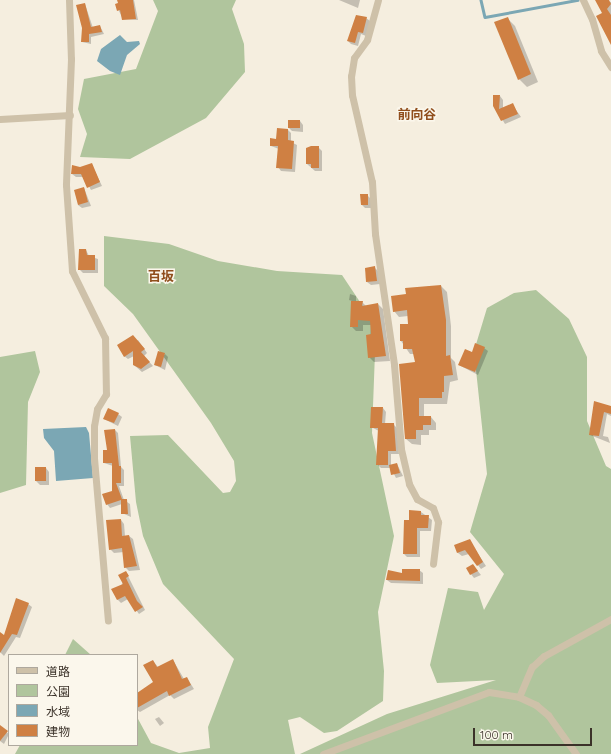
<!DOCTYPE html>
<meta charset="utf-8">
<style>
body{margin:0}
#map{position:relative;width:611px;height:754px;overflow:hidden;background:#f5eedf;font-family:Quicksand,"Noto Sans JP",sans-serif}
div>[style]{position:absolute}
[style*='--x']{left:calc(var(--x)*1px);top:calc(var(--y)*1px);width:calc(var(--w)*1px);rotate:calc(var(--a)*1deg)}
.green>*{inset:0;background:#b0c59d}
.water>*{inset:0;background:#7ba7b4}
.shadow>*{inset:0;background:#0003}
.stream>*{height:2.5px;margin:-1.25px;padding:0 1.25px;transform-origin:1.25px;border-radius:1.25px;background:#7ba7b4}
.building>*{inset:0;background:#cf8043}
.street>*{height:7px;margin:-3.5px;padding:0 3.5px;transform-origin:3.5px;border-radius:3.5px;background:#cec1a9}
span{translate:-50% -50%;white-space:nowrap;text-align:center;line-height:1.15;-webkit-text-stroke:3px #fbf7ec;paint-order:stroke}
.neighbourhood-label{font-size:13px;color:#904e1c;font-weight:700}
.legend{position:absolute;left:8px;top:654px;width:130px;height:92px;box-sizing:border-box;background:#fbf7ec;border:1px solid #aea89e;margin:0;padding:5px 7px;list-style:none;font-size:12px;color:#3b3229}
.legend li{display:flex;align-items:center;gap:8px;height:20px}
.legend b{width:20px;border:1px solid #aea89e}
.scale{position:absolute;left:473px;top:728px;width:119px;height:18px;box-sizing:border-box;border:2px solid #3b3229;border-top:0;padding-left:5px;font-size:12px;line-height:14px;white-space:nowrap;color:#3b3229;-webkit-text-stroke:3px #fbf7ec;paint-order:stroke}
</style>
<div id="map">
<div class="green">
<i style="clip-path:polygon(153px 0,236px 0,232px 9px,244px 44px,245px 72px,206px 118px,130px 159px,80px 157px,87px 134px,78px 109px,84px 79px,136px 69px,158px 11px)"></i>
<i style="clip-path:polygon(104px 236px,169px 244px,218px 261px,277px 271px,342px 275px,376px 326px,372px 433px,394px 536px,378px 612px,384px 671px,383px 701px,337px 731px,324px 733px,300px 717px,288px 720px,295px 754px,15px 754px,20px 745px,137px 745px,137px 717px,151px 743px,179px 753px,210px 748px,208px 727px,234px 659px,163px 584px,143px 536px,136px 502px,130px 436px,168px 435px,223px 493px,230px 492px,236px 481px,234px 461px,211px 423px,133px 314px,104px 286px)"></i>
<i style="clip-path:polygon(536px 290px,569px 319px,587px 357px,587px 421px,606px 466px,611px 469px,611px 754px,300px 754px,387px 714px,496px 680px,437px 683px,430px 665px,448px 588px,478px 592px,484px 610px,504px 574px,470px 532px,487px 474px,474px 351px,487px 308px,514px 293px)"></i>
<i style="clip-path:polygon(35px 351px,40px 372px,28px 402px,26px 485px,0 493px,0 357px)"></i>
<i style="clip-path:polygon(73px 639px,91px 655px,65px 655px)"></i>
</div>
<div class="water">
<i style="clip-path:polygon(120px 35px,127px 42px,139px 41px,140px 44px,127px 55px,120px 75px,110px 71px,97px 61px,101px 49px)"></i>
<i style="clip-path:polygon(86px 427px,89px 433px,93px 478px,56px 481px,54px 451px,44px 438px,43px 429px)"></i>
</div>
<div class="shadow">
<i style="clip-path:polygon(118px 0,134px 0,138px 20px,123px 19px,116px 5px,119px 4px)"></i>
<i style="clip-path:polygon(339px 0,360px 0,358px 8px)"></i>
<i style="clip-path:polygon(596px 0,611px 2px,611px 43px,603px 13px)"></i>
<i style="clip-path:polygon(85px 4px,93px 28px,100px 26px,104px 34px,91px 37px,91px 44px,82px 42px)"></i>
<i style="clip-path:polygon(366px 18px,370px 21px,366px 36px,361px 34px,358px 46px,351px 44px,348px 41px)"></i>
<i style="clip-path:polygon(507px 18px,515px 26px,538px 82px,527px 87px,519px 79px)"></i>
<i style="clip-path:polygon(500px 96px,503px 100px,503px 108px,512px 104px,521px 117px,505px 124px,494px 106px)"></i>
<i style="clip-path:polygon(300px 121px,303px 125px,303px 132px,292px 131px,289px 128px)"></i>
<i style="clip-path:polygon(288px 130px,291px 133px,291px 142px,297px 145px,295px 172px,281px 171px,278px 167px,279px 149px,271px 146px)"></i>
<i style="clip-path:polygon(318px 147px,322px 151px,322px 171px,315px 171px,307px 164px)"></i>
<i style="clip-path:polygon(92px 165px,102px 186px,91px 190px,84px 177px,76px 177px,72px 174px,80px 168px)"></i>
<i style="clip-path:polygon(84px 188px,91px 206px,82px 208px,78px 205px)"></i>
<i style="clip-path:polygon(367px 195px,371px 199px,371px 208px,365px 208px,362px 205px)"></i>
<i style="clip-path:polygon(86px 250px,89px 256px,98px 259px,98px 273px,83px 273px,79px 269px)"></i>
<i style="clip-path:polygon(374px 267px,378px 271px,380px 284px,371px 285px,367px 282px)"></i>
<i style="clip-path:polygon(441px 286px,447px 292px,451px 326px,451px 358px,455px 362px,458px 380px,450px 382px,447px 404px,424px 404px,424px 417px,431px 417px,436px 423px,436px 430px,429px 430px,429px 435px,421px 435px,421px 445px,412px 444px,406px 439px,416px 362px,414px 354px,410px 354px,401px 341px,409px 325px,408px 316px,399px 317px,394px 311px,407px 295px)"></i>
<i style="clip-path:polygon(350px 294px,356px 296px,356px 302px,362px 302px,366px 306px,378px 304px,383px 309px,390px 361px,374px 362px,369px 357px,371px 325px,363px 325px,363px 331px,356px 331px,351px 326px,352px 301px,349px 300px)"></i>
<i style="clip-path:polygon(138px 340px,147px 353px,144px 356px,153px 366px,142px 372px,134px 365px,134px 356px,128px 359px,124px 356px)"></i>
<i style="clip-path:polygon(484px 348px,488px 351px,478px 375px,459px 365px)"></i>
<i style="clip-path:polygon(165px 354px,168px 357px,165px 370px,155px 365px)"></i>
<i style="clip-path:polygon(595px 402px,611px 408px,611px 416px,607px 414px,603px 436px,608px 437px,610px 443px,590px 435px)"></i>
<i style="clip-path:polygon(383px 408px,386px 412px,385px 424px,393px 424px,397px 428px,399px 454px,391px 454px,391px 466px,397px 464px,403px 476px,396px 478px,391px 468px,381px 468px,378px 465px,379px 431px,371px 427px)"></i>
<i style="clip-path:polygon(118px 414px,122px 417px,118px 426px,104px 419px)"></i>
<i style="clip-path:polygon(115px 430px,118px 433px,121px 467px,124px 470px,124px 486px,119px 486px,124px 500px,130px 504px,131px 517px,122px 513px,122px 504px,110px 508px,107px 504px,113px 492px,113px 466px,104px 463px)"></i>
<i style="clip-path:polygon(46px 468px,49px 472px,49px 485px,40px 485px,36px 481px)"></i>
<i style="clip-path:polygon(421px 512px,432px 520px,431px 531px,420px 531px,420px 557px,407px 557px,404px 554px,410px 521px)"></i>
<i style="clip-path:polygon(121px 520px,124px 524px,125px 536px,129px 536px,133px 539px,140px 570px,129px 571px,125px 567px,124px 552px,114px 553px,110px 549px)"></i>
<i style="clip-path:polygon(469px 540px,486px 566px,481px 569px,469px 554px,462px 556px,458px 553px,455px 546px)"></i>
<i style="clip-path:polygon(473px 565px,481px 575px,474px 578px,467px 569px)"></i>
<i style="clip-path:polygon(419px 570px,423px 573px,423px 584px,391px 583px,387px 580px)"></i>
<i style="clip-path:polygon(126px 572px,145px 610px,139px 614px,128px 599px,121px 603px,117px 599px)"></i>
<i style="clip-path:polygon(28px 604px,32px 607px,20px 638px,16px 637px,4px 656px,0 652px,0 638px,5px 636px)"></i>
<i style="clip-path:polygon(173px 660px,184px 679px,187px 678px,194px 689px,174px 699px,170px 695px,140px 712px,137px 710px,137px 694px,154px 682px,153px 661px,158px 667px)"></i>
<i style="clip-path:polygon(159px 717px,164px 723px,160px 726px,155px 719px)"></i>
<i style="clip-path:polygon(0 727px,9px 734px,4px 744px,0 741px)"></i>
</div>
<div class="stream">
<i style="--x:481;--y:0;--w:17;--a:77"></i>
<i style="--x:485;--y:17;--w:94;--a:-10.5"></i>
</div>
<div class="building">
<i style="clip-path:polygon(117px 0,133px 0,136px 19px,122px 20px,120px 10px,117px 11px,115px 4px,118px 3px)"></i>
<i style="clip-path:polygon(595px 0,609px 0,611px 4px,607px 9px,611px 15px,611px 45px,596px 16px,602px 13px)"></i>
<i style="clip-path:polygon(85px 3px,91px 27px,100px 25px,102px 32px,89px 34px,89px 42px,81px 42px,82px 28px,76px 5px)"></i>
<i style="clip-path:polygon(356px 15px,367px 17px,363px 33px,358px 32px,355px 43px,347px 41px)"></i>
<i style="clip-path:polygon(508px 17px,531px 74px,518px 80px,494px 22px)"></i>
<i style="clip-path:polygon(493px 95px,500px 95px,499px 109px,513px 103px,518px 114px,501px 121px,493px 106px)"></i>
<i style="clip-path:polygon(288px 120px,300px 120px,300px 128px,288px 128px)"></i>
<i style="clip-path:polygon(277px 128px,288px 129px,288px 140px,294px 141px,292px 169px,276px 168px,278px 146px,270px 146px,270px 138px,276px 139px)"></i>
<i style="clip-path:polygon(311px 146px,319px 146px,319px 168px,311px 168px,311px 164px,306px 164px,306px 148px)"></i>
<i style="clip-path:polygon(92px 163px,100px 182px,87px 188px,81px 174px,71px 174px,72px 165px,80px 167px)"></i>
<i style="clip-path:polygon(84px 187px,88px 202px,78px 205px,74px 190px)"></i>
<i style="clip-path:polygon(360px 194px,368px 194px,368px 205px,361px 205px)"></i>
<i style="clip-path:polygon(79px 249px,86px 249px,87px 255px,95px 255px,95px 270px,78px 270px)"></i>
<i style="clip-path:polygon(375px 266px,377px 281px,366px 282px,365px 268px)"></i>
<i style="clip-path:polygon(441px 285px,446px 320px,446px 356px,450px 355px,453px 375px,444px 376px,444px 392px,442px 392px,442px 398px,419px 398px,419px 416px,431px 416px,431px 425px,423px 425px,423px 430px,416px 430px,416px 439px,405px 439px,399px 364px,415px 362px,412px 349px,403px 349px,403px 341px,400px 341px,400px 324px,408px 324px,407px 310px,393px 312px,391px 296px,406px 294px,405px 288px)"></i>
<i style="clip-path:polygon(351px 301px,363px 301px,362px 306px,378px 303px,386px 356px,368px 358px,366px 335px,371px 334px,370px 321px,358px 320px,358px 327px,350px 327px)"></i>
<i style="clip-path:polygon(133px 335px,145px 349px,141px 352px,150px 362px,141px 369px,133px 365px,133px 351px,124px 357px,117px 345px)"></i>
<i style="clip-path:polygon(475px 343px,485px 347px,475px 372px,458px 365px,465px 349px,472px 352px)"></i>
<i style="clip-path:polygon(158px 351px,165px 353px,161px 367px,154px 365px)"></i>
<i style="clip-path:polygon(594px 401px,611px 406px,611px 414px,604px 412px,599px 436px,589px 435px)"></i>
<i style="clip-path:polygon(371px 407px,383px 407px,382px 423px,394px 423px,396px 451px,388px 451px,388px 465px,376px 465px,378px 428px,370px 428px)"></i>
<i style="clip-path:polygon(108px 408px,119px 413px,114px 423px,103px 419px)"></i>
<i style="clip-path:polygon(115px 429px,119px 466px,121px 466px,121px 483px,116px 483px,122px 499px,127px 499px,128px 514px,121px 514px,121px 500px,106px 505px,102px 494px,112px 491px,112px 463px,103px 463px,103px 450px,107px 450px,104px 430px)"></i>
<i style="clip-path:polygon(397px 463px,400px 473px,391px 475px,389px 465px)"></i>
<i style="clip-path:polygon(35px 467px,46px 467px,46px 481px,35px 481px)"></i>
<i style="clip-path:polygon(409px 510px,421px 511px,421px 515px,429px 515px,428px 528px,417px 528px,417px 554px,403px 554px,404px 520px,409px 520px)"></i>
<i style="clip-path:polygon(121px 519px,122px 536px,129px 535px,137px 566px,124px 568px,122px 548px,109px 550px,106px 520px)"></i>
<i style="clip-path:polygon(470px 539px,483px 562px,477px 566px,465px 550px,457px 553px,454px 545px)"></i>
<i style="clip-path:polygon(473px 564px,478px 571px,470px 575px,466px 568px)"></i>
<i style="clip-path:polygon(402px 569px,420px 569px,420px 581px,386px 580px,388px 570px,402px 573px)"></i>
<i style="clip-path:polygon(126px 571px,129px 576px,126px 578px,137px 601px,143px 607px,135px 612px,125px 596px,117px 600px,111px 589px,123px 584px,118px 575px)"></i>
<i style="clip-path:polygon(16px 598px,29px 603px,17px 635px,12px 634px,0 653px,0 632px,4px 635px)"></i>
<i style="clip-path:polygon(173px 659px,182px 679px,187px 677px,191px 685px,169px 696px,167px 691px,137px 708px,137px 693px,153px 682px,143px 665px,153px 660px,157px 667px)"></i>
<i style="clip-path:polygon(0 725px,8px 731px,0 741px)"></i>
</div>
<div class="street">
<i style="--x:69;--y:0;--w:59;--a:88.1"></i>
<i style="--x:71;--y:59;--w:126;--a:92.3"></i>
<i style="--x:66;--y:185;--w:86;--a:86"></i>
<i style="--x:72;--y:271;--w:75;--a:63.8"></i>
<i style="--x:105;--y:338;--w:56;--a:89"></i>
<i style="--x:106;--y:394;--w:17;--a:121"></i>
<i style="--x:97;--y:409;--w:17;--a:100"></i>
<i style="--x:94;--y:426;--w:32;--a:90"></i>
<i style="--x:94;--y:458;--w:163;--a:85.1"></i>
<i style="--x:378;--y:0;--w:41;--a:105.4"></i>
<i style="--x:367;--y:40;--w:22;--a:126"></i>
<i style="--x:354;--y:58;--w:18;--a:99"></i>
<i style="--x:351;--y:76;--w:19;--a:87"></i>
<i style="--x:352;--y:95;--w:89;--a:77.1"></i>
<i style="--x:372;--y:182;--w:52;--a:86.7"></i>
<i style="--x:375;--y:234;--w:132;--a:81.7"></i>
<i style="--x:394;--y:365;--w:84;--a:85.2"></i>
<i style="--x:401;--y:449;--w:36;--a:77"></i>
<i style="--x:409;--y:484;--w:17;--a:62"></i>
<i style="--x:417;--y:499;--w:18;--a:29"></i>
<i style="--x:433;--y:508;--w:15;--a:70"></i>
<i style="--x:438;--y:522;--w:42;--a:96.8"></i>
<i style="--x:583;--y:0;--w:21;--a:65"></i>
<i style="--x:592;--y:19;--w:33;--a:74"></i>
<i style="--x:601;--y:51;--w:19;--a:58"></i>
<i style="--x:0;--y:119;--w:70;--a:-3.3"></i>
<i style="--x:519;--y:697;--w:33;--a:-67"></i>
<i style="--x:532;--y:667;--w:16;--a:-43"></i>
<i style="--x:544;--y:656;--w:77;--a:-28.9"></i>
<i style="--x:323;--y:754;--w:177;--a:-20.5"></i>
<i style="--x:489;--y:692;--w:30;--a:9"></i>
<i style="--x:519;--y:697;--w:19;--a:25"></i>
<i style="--x:536;--y:705;--w:16;--a:40"></i>
<i style="--x:548;--y:715;--w:48;--a:54.3"></i>
</div>
<div class="neighbourhood-label">
<span style="left:417px;top:114px">前向谷</span>
<span style="left:161px;top:276px">百坂</span>
</div>
<ul class="legend">
<li><b style="height:5px;background:#cec1a9"></b>道路</li>
<li><b style="height:11px;background:#b0c59d"></b>公園</li>
<li><b style="height:11px;background:#7ba7b4"></b>水域</li>
<li><b style="height:11px;background:#cf8043"></b>建物</li>
</ul>
<div class="scale">100 m</div>
</div>
